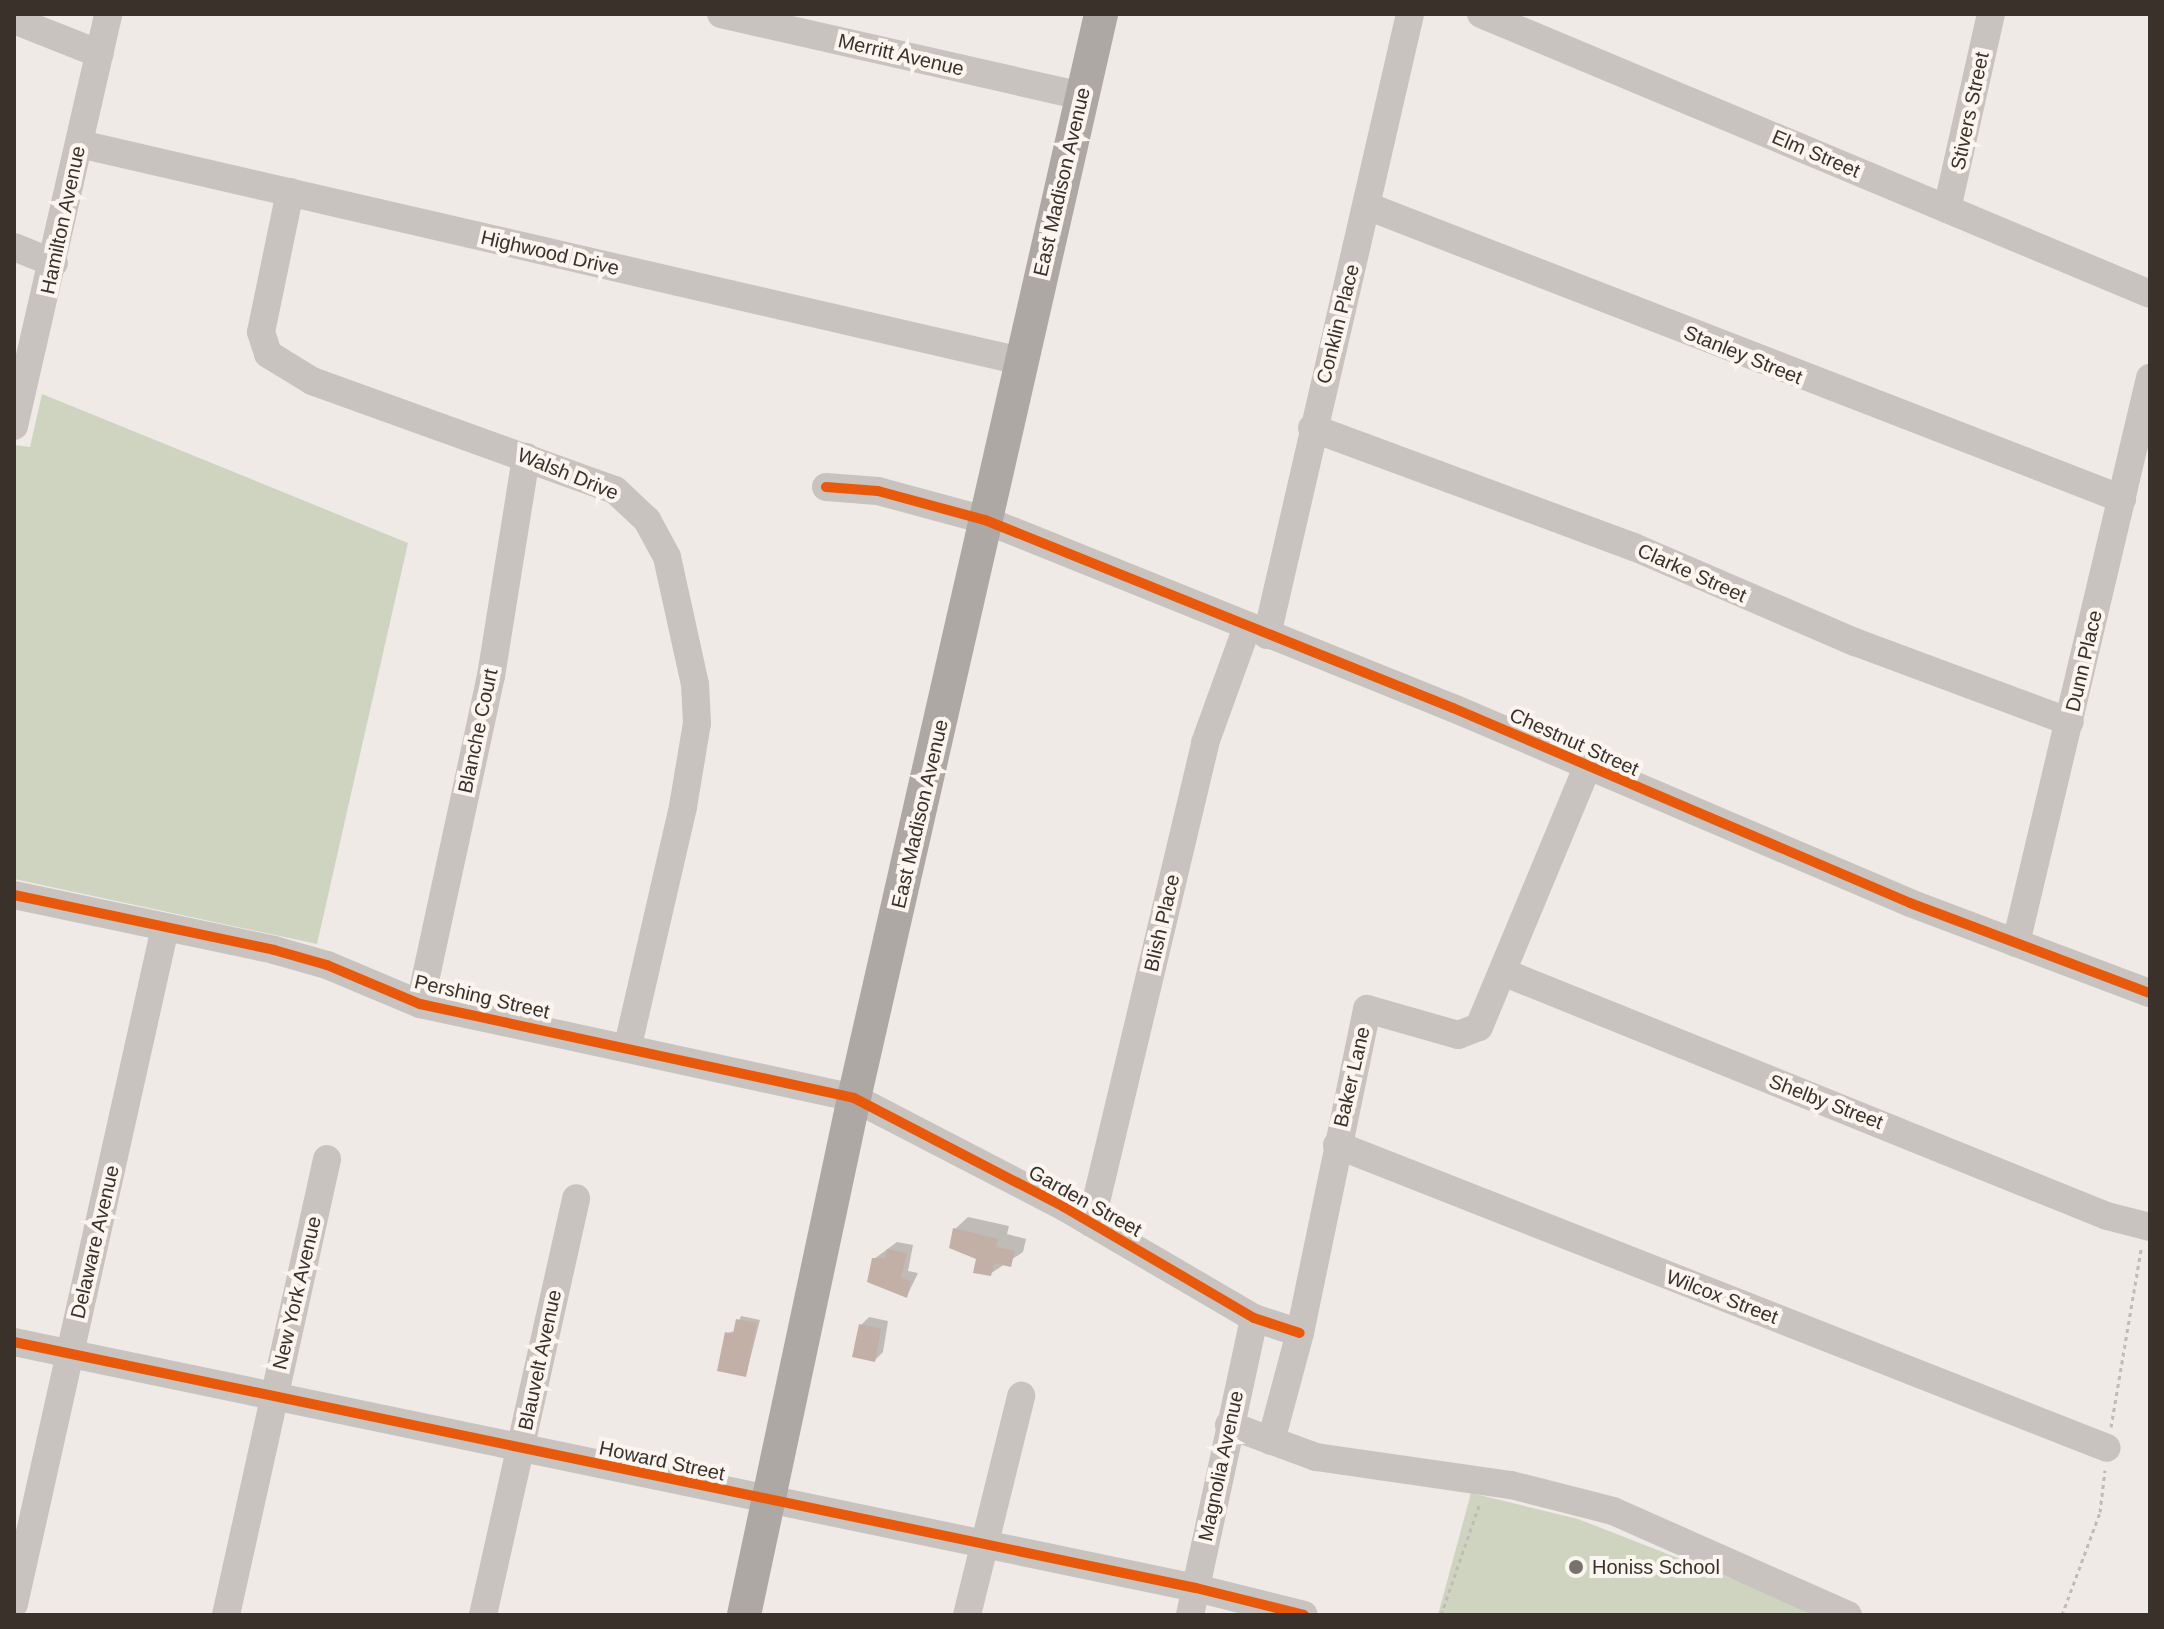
<!DOCTYPE html>
<style>
body{margin:0}
#map{position:relative;width:2164px;height:1629px;overflow:hidden;background:#efeae5;font-family:Arial,sans-serif}
div>[style]{position:absolute}
[style*='--x']{left:calc(var(--x)*1px);top:calc(var(--y)*1px);width:calc(var(--w)*1px);rotate:calc(var(--a)*1deg)}
.green>*{inset:0;background:#cfd4c0}
.shadow>*{inset:0;background:#0003}
.building>*{inset:0;background:#c2b0a7}
.path>*{height:3px;margin-top:-1.5px;transform-origin:0;background:repeating-linear-gradient(90deg,#c1bbb6 0 4px,transparent 0 8px)}
.minor>*{height:28px;margin:-14px;padding:0 14px;transform-origin:14px;border-radius:14px;background:#c8c3be}
.major>*{height:34px;margin:-17px;padding:0 17px;transform-origin:17px;border-radius:17px;background:#ada8a3}
.cycleway>*{height:10px;margin:-5px;padding:0 5px;transform-origin:5px;border-radius:5px;background:#e8590c}
.dots>*{width:22px;height:22px;translate:-50% -50%;box-sizing:border-box;border:4px solid #faf5ee;border-radius:50%}
span{translate:-50% -50%;white-space:nowrap;text-align:center;line-height:1.15;-webkit-text-stroke:8px #faf5ee;paint-order:stroke}
.street-label{font-size:20px;color:#3a312b}
.poi-label{font-size:20px;color:#3a312b}
.left{translate:0 -50%;text-align:left}
.frame{position:absolute;inset:0;border:16px solid #3a312b;pointer-events:none}
</style>
<div id="map">
<div class="green">
<i style="clip-path:polygon(42px 394px,408px 543px,317px 944px,14px 879px,14px 445px,30px 447px)"></i>
<i style="clip-path:polygon(1471px 1493px,1578px 1519px,1824px 1615px,1438px 1615px)"></i>
</div>
<div class="shadow">
<i style="clip-path:polygon(968px 1217px,1009px 1226px,1007px 1234px,1026px 1239px,1023px 1252px,990px 1274px,955px 1229px)"></i>
<i style="clip-path:polygon(897px 1242px,913px 1245px,908px 1271px,918px 1273px,907px 1296px,874px 1259px)"></i>
<i style="clip-path:polygon(741px 1316px,760px 1320px,746px 1375px,727px 1333px,735px 1331px)"></i>
<i style="clip-path:polygon(869px 1317px,888px 1321px,883px 1352px,875px 1360px,861px 1325px)"></i>
</div>
<div class="building">
<i style="clip-path:polygon(953px 1228px,998px 1239px,996px 1247px,1015px 1251px,1011px 1267px,994px 1263px,991px 1276px,973px 1273px,976px 1259px,949px 1248px)"></i>
<i style="clip-path:polygon(887px 1249px,907px 1253px,901px 1278px,911px 1281px,907px 1298px,867px 1282px,872px 1258px,885px 1258px)"></i>
<i style="clip-path:polygon(736px 1319px,757px 1323px,746px 1377px,717px 1371px,725px 1332px,733px 1334px)"></i>
<i style="clip-path:polygon(859px 1324px,881px 1329px,875px 1362px,852px 1357px)"></i>
</div>
<div class="path">
<i style="--x:2111;--y:1427;--w:181;--a:-80.4"></i>
<i style="--x:1441;--y:1615;--w:116;--a:-70.9"></i>
<i style="--x:2062;--y:1615;--w:110;--a:-69.7"></i>
<i style="--x:2100;--y:1512;--w:42;--a:-83.2"></i>
</div>
<div class="minor">
<i style="--x:721;--y:14;--w:370;--a:12.8"></i>
<i style="--x:1481;--y:14;--w:725;--a:22.71"></i>
<i style="--x:14;--y:20;--w:92;--a:21.6"></i>
<i style="--x:80;--y:144;--w:966;--a:12.99"></i>
<i style="--x:290;--y:192;--w:143;--a:101.7"></i>
<i style="--x:261;--y:332;--w:23;--a:72"></i>
<i style="--x:268;--y:354;--w:52;--a:31.5"></i>
<i style="--x:312;--y:381;--w:322;--a:19.8"></i>
<i style="--x:615;--y:490;--w:44;--a:43.2"></i>
<i style="--x:647;--y:520;--w:42;--a:61.6"></i>
<i style="--x:667;--y:557;--w:130;--a:77.6"></i>
<i style="--x:695;--y:684;--w:39;--a:87"></i>
<i style="--x:697;--y:723;--w:85;--a:99.5"></i>
<i style="--x:683;--y:807;--w:244;--a:103"></i>
<i style="--x:1367;--y:206;--w:810;--a:21.21"></i>
<i style="--x:1947;--y:209;--w:200;--a:-77.3"></i>
<i style="--x:14;--y:247;--w:43;--a:21.8"></i>
<i style="--x:14;--y:426;--w:423;--a:-77.1"></i>
<i style="--x:1312;--y:428;--w:343;--a:20.3"></i>
<i style="--x:1634;--y:547;--w:241;--a:23.3"></i>
<i style="--x:1855;--y:642;--w:229;--a:20.4"></i>
<i style="--x:826;--y:487;--w:52;--a:4.4"></i>
<i style="--x:878;--y:491;--w:111;--a:15.2"></i>
<i style="--x:985;--y:520;--w:504;--a:21.89"></i>
<i style="--x:1453;--y:708;--w:497;--a:23.1"></i>
<i style="--x:1910;--y:903;--w:256;--a:20.6"></i>
<i style="--x:1267;--y:635;--w:637;--a:-77.03"></i>
<i style="--x:14;--y:895;--w:266;--a:11.9"></i>
<i style="--x:274;--y:950;--w:55;--a:15.8"></i>
<i style="--x:327;--y:965;--w:101;--a:22.8"></i>
<i style="--x:420;--y:1004;--w:444;--a:12.2"></i>
<i style="--x:854;--y:1098;--w:237;--a:27.4"></i>
<i style="--x:1064;--y:1207;--w:220;--a:30.3"></i>
<i style="--x:1254;--y:1318;--w:48;--a:18.1"></i>
<i style="--x:2016;--y:943;--w:581;--a:-76.66"></i>
<i style="--x:1503;--y:972;--w:651;--a:22"></i>
<i style="--x:2107;--y:1216;--w:44;--a:14.3"></i>
<i style="--x:420;--y:1004;--w:336;--a:-77.8"></i>
<i style="--x:491;--y:676;--w:222;--a:-80.9"></i>
<i style="--x:1337;--y:1145;--w:827;--a:21.48"></i>
<i style="--x:1091;--y:1223;--w:493;--a:-76.6"></i>
<i style="--x:1205;--y:743;--w:123;--a:-70.1"></i>
<i style="--x:14;--y:1342;--w:1207;--a:11.76"></i>
<i style="--x:1196;--y:1588;--w:111;--a:14"></i>
<i style="--x:1229;--y:1425;--w:93;--a:20.2"></i>
<i style="--x:1316;--y:1457;--w:197;--a:8.2"></i>
<i style="--x:1511;--y:1485;--w:105;--a:14.3"></i>
<i style="--x:1613;--y:1511;--w:257;--a:23.9"></i>
<i style="--x:1271;--y:1441;--w:112;--a:-75"></i>
<i style="--x:1300;--y:1333;--w:331;--a:-78.3"></i>
<i style="--x:1367;--y:1009;--w:95;--a:15.9"></i>
<i style="--x:1458;--y:1035;--w:22;--a:-21"></i>
<i style="--x:1479;--y:1027;--w:282;--a:-67.4"></i>
<i style="--x:14;--y:1604;--w:693;--a:-77.41"></i>
<i style="--x:226;--y:1615;--w:467;--a:-77.5"></i>
<i style="--x:483;--y:1615;--w:427;--a:-77.4"></i>
<i style="--x:967;--y:1615;--w:226;--a:-76.1"></i>
<i style="--x:1190;--y:1615;--w:304;--a:-77.8"></i>
</div>
<div class="major">
<i style="--x:744;--y:1615;--w:529;--a:-77.99"></i>
<i style="--x:854;--y:1098;--w:1112;--a:-77.16"></i>
</div>
<div class="cycleway">
<i style="--x:826;--y:487;--w:52;--a:4.4"></i>
<i style="--x:878;--y:491;--w:111;--a:15.2"></i>
<i style="--x:985;--y:520;--w:504;--a:21.89"></i>
<i style="--x:1453;--y:708;--w:497;--a:23.1"></i>
<i style="--x:1910;--y:903;--w:256;--a:20.6"></i>
<i style="--x:14;--y:895;--w:266;--a:11.9"></i>
<i style="--x:274;--y:950;--w:55;--a:15.8"></i>
<i style="--x:327;--y:965;--w:101;--a:22.8"></i>
<i style="--x:420;--y:1004;--w:444;--a:12.2"></i>
<i style="--x:854;--y:1098;--w:237;--a:27.4"></i>
<i style="--x:1064;--y:1207;--w:220;--a:30.3"></i>
<i style="--x:1254;--y:1318;--w:48;--a:18.1"></i>
<i style="--x:14;--y:1342;--w:1207;--a:11.76"></i>
<i style="--x:1196;--y:1588;--w:111;--a:14"></i>
</div>
<div class="dots">
<i style="left:1576px;top:1567px;background:#79726c"></i>
</div>
<div class="street-label">
<span style="left:901px;top:55px;rotate:13deg">Merritt Avenue</span>
<span style="left:1970px;top:111px;rotate:-78deg">Stivers Street</span>
<span style="left:1816px;top:154px;rotate:23deg">Elm Street</span>
<span style="left:1062px;top:182px;rotate:-77deg">East Madison Avenue</span>
<span style="left:63px;top:220px;rotate:-78deg">Hamilton Avenue</span>
<span style="left:550px;top:253px;rotate:13deg">Highwood Drive</span>
<span style="left:1338px;top:324px;rotate:-76deg">Conklin Place</span>
<span style="left:1743px;top:355px;rotate:22deg">Stanley Street</span>
<span style="left:568px;top:474px;rotate:22deg">Walsh Drive</span>
<span style="left:1692px;top:573px;rotate:24deg">Clarke Street</span>
<span style="left:2084px;top:661px;rotate:-77deg">Dunn Place</span>
<span style="left:478px;top:731px;rotate:-78deg">Blanche Court</span>
<span style="left:1574px;top:742px;rotate:24deg">Chestnut Street</span>
<span style="left:920px;top:814px;rotate:-77deg">East Madison Avenue</span>
<span style="left:1162px;top:923px;rotate:-77deg">Blish Place</span>
<span style="left:482px;top:997px;rotate:13deg">Pershing Street</span>
<span style="left:1352px;top:1077px;rotate:-77deg">Baker Lane</span>
<span style="left:1826px;top:1102px;rotate:21deg">Shelby Street</span>
<span style="left:1085px;top:1201px;rotate:29deg">Garden Street</span>
<span style="left:95px;top:1242px;rotate:-77deg">Delaware Avenue</span>
<span style="left:297px;top:1293px;rotate:-77deg">New York Avenue</span>
<span style="left:1722px;top:1297px;rotate:21deg">Wilcox Street</span>
<span style="left:540px;top:1360px;rotate:-78deg">Blauvelt Avenue</span>
<span style="left:662px;top:1461px;rotate:12deg">Howard Street</span>
<span style="left:1221px;top:1466px;rotate:-78deg">Magnolia Avenue</span>
</div>
<div class="poi-label">
<span class="left" style="left:1592px;top:1567px">Honiss School</span>
</div>
<div class="frame"></div>
</div>
